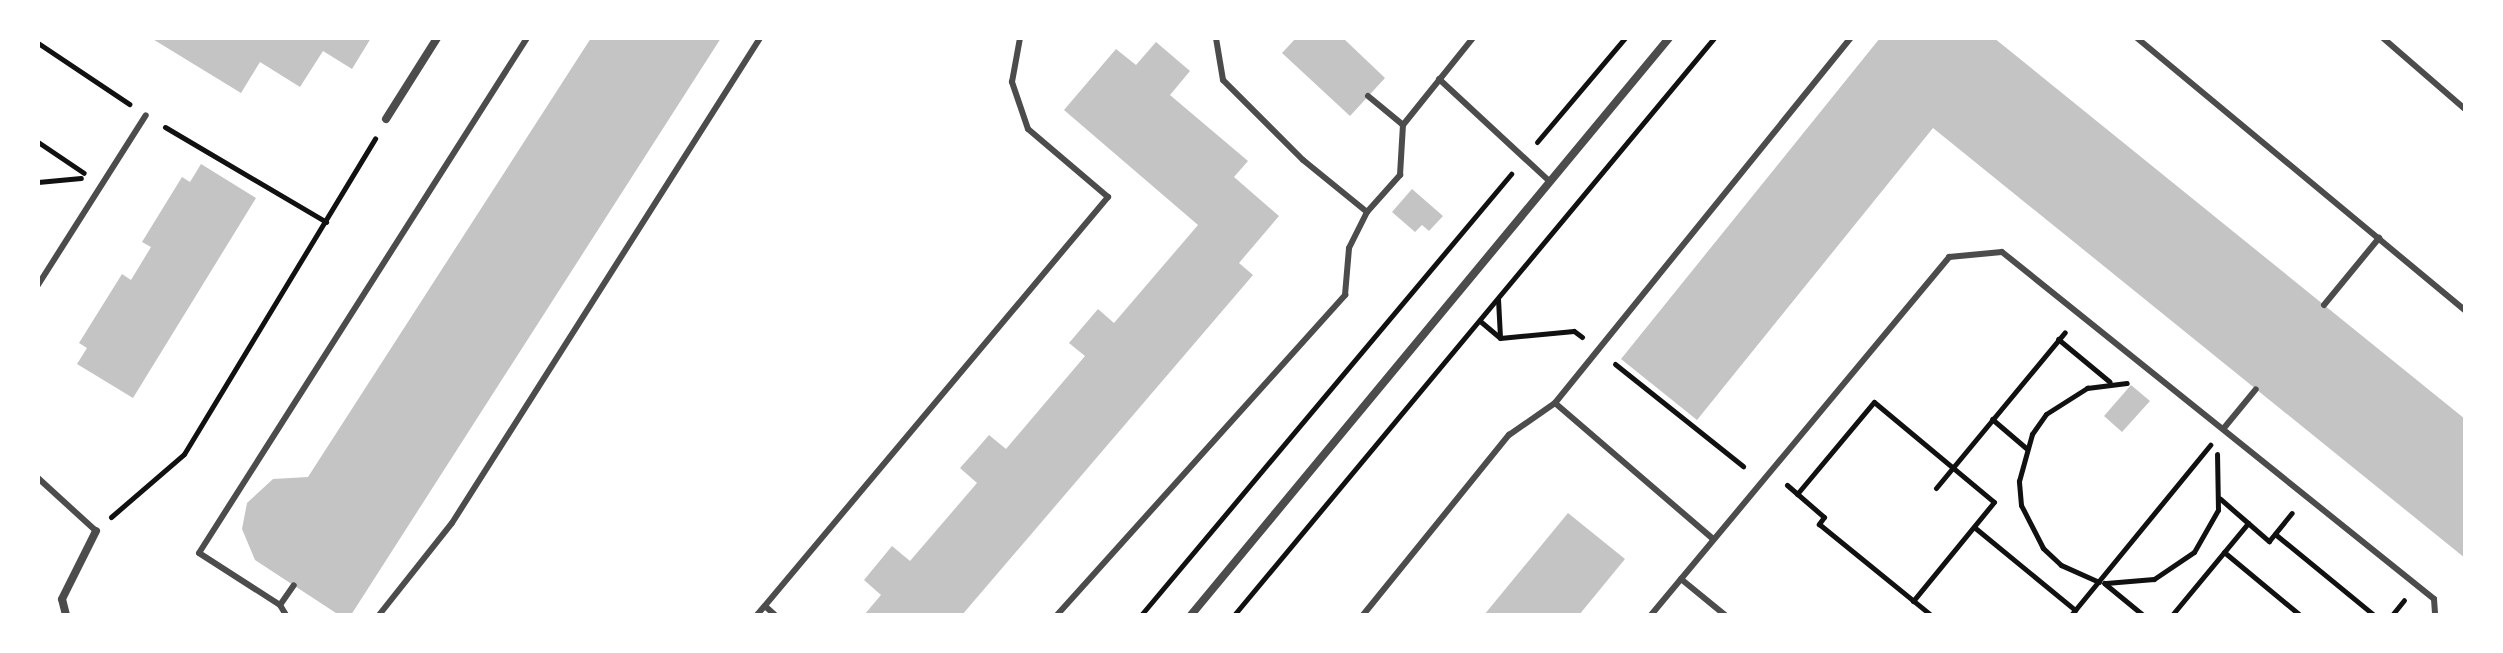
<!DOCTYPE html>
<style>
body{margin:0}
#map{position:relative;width:2503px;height:653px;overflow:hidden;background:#fff;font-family:"Sofia Sans Condensed",sans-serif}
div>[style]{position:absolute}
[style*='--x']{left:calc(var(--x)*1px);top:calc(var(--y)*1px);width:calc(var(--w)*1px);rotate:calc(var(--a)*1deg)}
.building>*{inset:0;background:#c4c4c4}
.path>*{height:5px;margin:-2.5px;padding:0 2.5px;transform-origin:2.5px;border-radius:2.5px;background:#111}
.service>*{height:6px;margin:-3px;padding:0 3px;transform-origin:3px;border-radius:3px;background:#4c4c4c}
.minor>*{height:8px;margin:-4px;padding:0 4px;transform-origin:4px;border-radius:4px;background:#4c4c4c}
span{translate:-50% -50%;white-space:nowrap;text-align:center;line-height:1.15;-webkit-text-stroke:6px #fff;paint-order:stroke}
.frame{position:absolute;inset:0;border:40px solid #fff;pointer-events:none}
</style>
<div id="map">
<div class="building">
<i style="clip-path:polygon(151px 38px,371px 38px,352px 69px,323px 51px,300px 87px,260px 62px,241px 93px)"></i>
<i style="clip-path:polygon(591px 38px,721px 38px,351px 615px,339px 615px,255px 560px,242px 529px,247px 503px,273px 479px,308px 477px)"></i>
<i style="clip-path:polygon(1296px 38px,1343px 38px,1385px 78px,1350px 116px,1282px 53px)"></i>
<i style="clip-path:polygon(1880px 38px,1994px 38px,2465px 419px,2465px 558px,1933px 128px,1697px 420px,1621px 359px)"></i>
<i style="clip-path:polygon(1156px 42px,1190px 71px,1170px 95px,1248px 161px,1234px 177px,1279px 216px,1239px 263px,1253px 275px,962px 615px,864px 615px,881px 595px,864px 580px,892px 546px,910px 561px,977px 483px,960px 468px,976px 450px,989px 435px,1006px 449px,1085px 356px,1069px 343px,1098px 309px,1114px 323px,1198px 225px,1064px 110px,1116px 49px,1136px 65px)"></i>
<i style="clip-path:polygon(201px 164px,256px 198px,133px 398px,77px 364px,87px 348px,79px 343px,122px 274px,131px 280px,151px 247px,142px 242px,182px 177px,190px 182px)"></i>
<i style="clip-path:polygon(1412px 189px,1443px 216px,1429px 231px,1422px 225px,1415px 232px,1392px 212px)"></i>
<i style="clip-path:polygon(2131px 385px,2150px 401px,2122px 432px,2104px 416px)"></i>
<i style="clip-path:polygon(1568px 513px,1625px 559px,1579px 615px,1484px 615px)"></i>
</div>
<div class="path">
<i style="--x:38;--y:43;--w:110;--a:33.8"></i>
<i style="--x:165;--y:127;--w:187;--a:30.5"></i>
<i style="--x:38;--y:142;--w:55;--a:34"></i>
<i style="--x:1537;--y:142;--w:136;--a:-49.8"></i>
<i style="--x:38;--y:182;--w:43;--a:-5.3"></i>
<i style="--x:1498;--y:299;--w:38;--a:87"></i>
<i style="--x:1480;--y:321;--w:26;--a:40"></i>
<i style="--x:1500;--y:338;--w:74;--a:-5.4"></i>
<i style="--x:1574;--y:331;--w:10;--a:37"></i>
<i style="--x:2058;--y:339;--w:67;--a:39.6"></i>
<i style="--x:1615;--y:364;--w:164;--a:38.6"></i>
<i style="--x:1992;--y:419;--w:45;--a:40.5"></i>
<i style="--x:1787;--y:485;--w:49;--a:40.9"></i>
<i style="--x:1824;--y:517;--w:9;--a:126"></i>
<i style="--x:1819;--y:524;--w:144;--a:39.1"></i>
<i style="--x:1936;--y:488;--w:202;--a:-50.4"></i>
<i style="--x:1797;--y:494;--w:120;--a:-50.1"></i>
<i style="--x:1874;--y:402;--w:156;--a:39.8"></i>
<i style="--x:1994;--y:502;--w:128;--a:129.3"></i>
<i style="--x:111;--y:517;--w:96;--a:-40.8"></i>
<i style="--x:184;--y:454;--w:369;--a:-58.8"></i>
<i style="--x:2248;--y:523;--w:28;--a:41"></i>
<i style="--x:2269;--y:541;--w:36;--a:-51"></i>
<i style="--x:1974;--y:527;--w:131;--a:39.4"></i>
<i style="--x:2275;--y:534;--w:128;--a:39.3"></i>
<i style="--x:2224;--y:552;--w:99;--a:39.7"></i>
<i style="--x:2099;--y:582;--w:42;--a:-155.9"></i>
<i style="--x:2061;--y:565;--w:25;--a:-137"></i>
<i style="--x:2043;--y:548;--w:48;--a:-117.1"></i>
<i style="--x:2021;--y:505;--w:24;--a:-95"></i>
<i style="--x:2019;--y:481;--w:49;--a:-74.5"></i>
<i style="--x:2032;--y:434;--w:24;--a:-55"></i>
<i style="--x:2046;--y:414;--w:49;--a:-32.4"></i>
<i style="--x:2087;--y:388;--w:40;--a:-7.1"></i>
<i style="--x:2104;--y:583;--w:50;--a:39.4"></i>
<i style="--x:2106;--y:583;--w:48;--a:-4.8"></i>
<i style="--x:2154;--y:579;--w:48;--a:-34"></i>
<i style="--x:2194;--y:552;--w:48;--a:-60.3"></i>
<i style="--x:2218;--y:510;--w:56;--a:-91"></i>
<i style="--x:1141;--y:615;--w:576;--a:-50"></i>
<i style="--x:1234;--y:615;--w:751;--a:-50.24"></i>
<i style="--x:2071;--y:615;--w:220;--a:-50.7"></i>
<i style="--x:2172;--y:615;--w:119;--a:-50.4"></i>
<i style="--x:2248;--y:523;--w:37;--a:-139"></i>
<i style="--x:2392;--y:615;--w:19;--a:-51"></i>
</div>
<div class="service">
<i style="--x:2137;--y:38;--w:426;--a:39.7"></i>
<i style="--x:2383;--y:38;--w:108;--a:40.9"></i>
<i style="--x:1439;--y:79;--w:150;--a:42.8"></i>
<i style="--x:1368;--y:96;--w:45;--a:39.6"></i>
<i style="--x:1367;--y:212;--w:50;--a:-48.3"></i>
<i style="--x:1400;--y:175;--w:50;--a:-86.6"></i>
<i style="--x:1403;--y:125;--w:112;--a:-51.2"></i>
<i style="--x:38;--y:285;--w:201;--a:-57.6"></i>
<i style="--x:2324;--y:305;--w:87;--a:-50.6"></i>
<i style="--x:1555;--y:403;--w:470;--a:-51"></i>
<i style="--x:2224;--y:428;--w:50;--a:-50.6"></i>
<i style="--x:38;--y:478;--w:79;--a:42.4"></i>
<i style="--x:1681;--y:579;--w:57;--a:39.3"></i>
<i style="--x:280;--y:605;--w:24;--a:-55"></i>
<i style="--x:765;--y:606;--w:13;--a:42"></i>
<i style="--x:286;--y:615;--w:12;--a:-121"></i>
<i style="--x:280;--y:605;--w:96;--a:-147.3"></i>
<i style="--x:199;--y:553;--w:611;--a:-57.51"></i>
<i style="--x:379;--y:615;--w:117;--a:-51.6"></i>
<i style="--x:452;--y:523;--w:575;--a:-57.58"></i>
<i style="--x:757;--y:615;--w:546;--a:-49.98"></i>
<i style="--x:1108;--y:197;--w:105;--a:-139.6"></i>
<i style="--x:1028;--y:129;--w:50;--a:-108.8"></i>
<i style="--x:1012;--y:82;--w:45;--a:-79.7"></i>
<i style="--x:1057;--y:615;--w:431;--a:-48"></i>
<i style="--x:1345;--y:295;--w:47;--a:-85.1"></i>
<i style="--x:1349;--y:248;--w:40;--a:-63.4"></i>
<i style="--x:1367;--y:212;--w:82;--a:-140.9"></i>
<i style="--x:1303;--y:160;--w:113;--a:-135"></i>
<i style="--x:1223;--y:80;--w:43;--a:-99.5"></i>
<i style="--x:1363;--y:615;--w:232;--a:-51"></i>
<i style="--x:1509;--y:435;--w:56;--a:-34.8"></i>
<i style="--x:1555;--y:403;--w:208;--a:40.7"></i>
<i style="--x:1651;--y:615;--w:466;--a:-50.2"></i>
<i style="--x:1949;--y:257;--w:53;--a:-5.4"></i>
<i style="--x:2002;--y:252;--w:554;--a:38.77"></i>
<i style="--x:2434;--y:599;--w:16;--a:86"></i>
</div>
<div class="minor">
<i style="--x:386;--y:119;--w:96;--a:-57.8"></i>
<i style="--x:66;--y:615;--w:16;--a:-104"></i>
<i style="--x:62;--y:599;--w:76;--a:-63.4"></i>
<i style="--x:1191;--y:615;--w:749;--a:-50.36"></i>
</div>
<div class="frame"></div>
</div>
